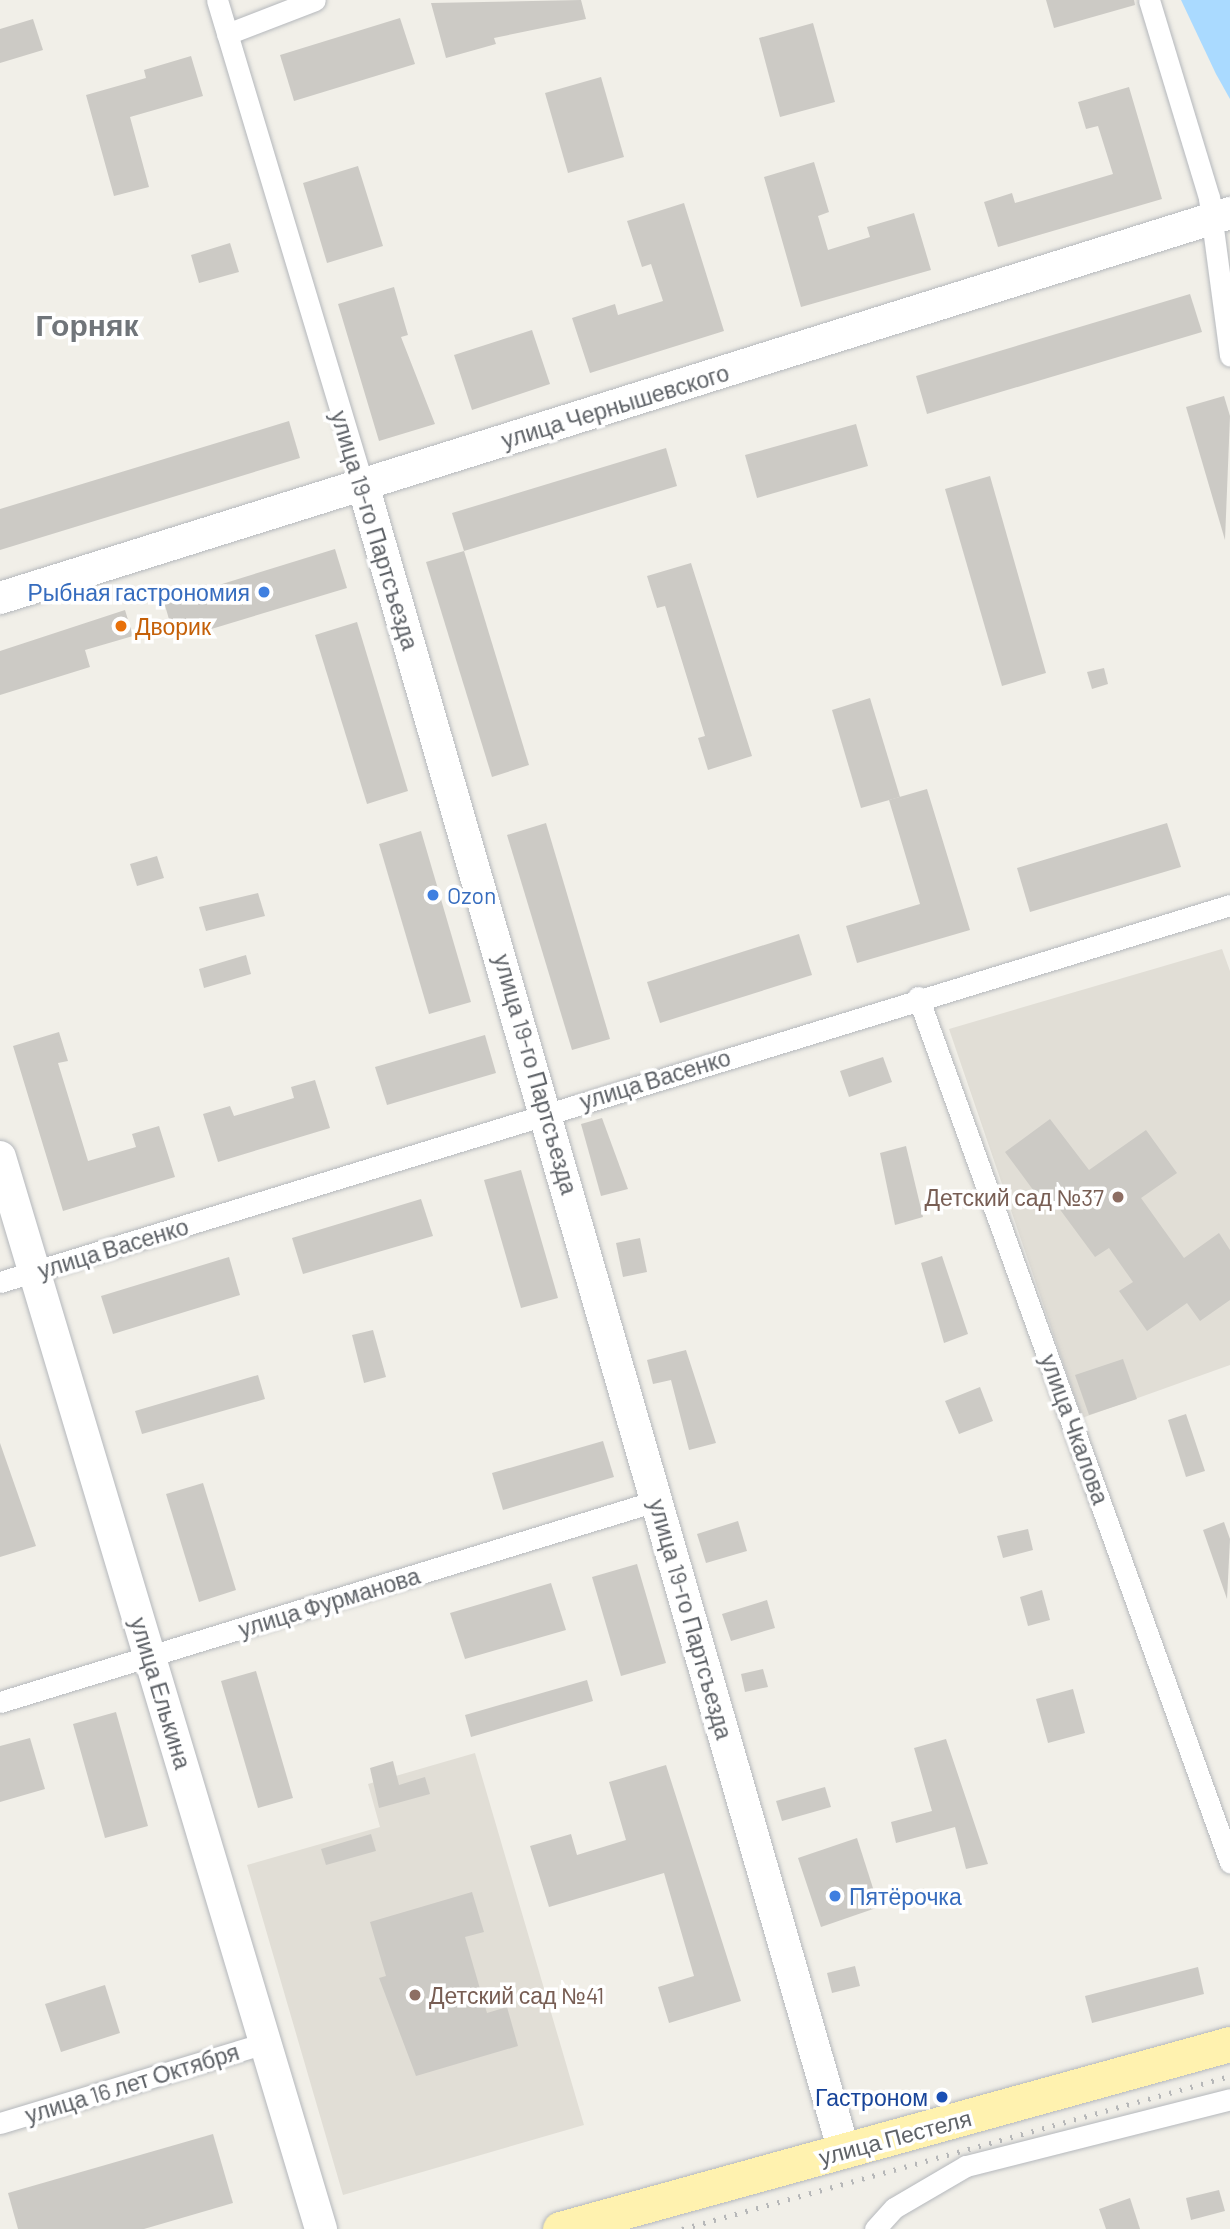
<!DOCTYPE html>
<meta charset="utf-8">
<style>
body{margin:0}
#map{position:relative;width:1230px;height:2229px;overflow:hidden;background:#f1efe8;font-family:Barlow,sans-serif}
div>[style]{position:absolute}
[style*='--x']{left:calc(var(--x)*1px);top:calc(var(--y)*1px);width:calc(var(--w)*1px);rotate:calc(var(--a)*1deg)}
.education>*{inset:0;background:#e1ded6}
.water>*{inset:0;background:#aadaff}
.building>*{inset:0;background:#cccac5}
.roads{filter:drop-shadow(0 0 2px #b5b8bc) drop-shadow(0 0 2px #b5b8bc)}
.street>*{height:21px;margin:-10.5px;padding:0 10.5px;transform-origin:10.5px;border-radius:10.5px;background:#fff}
.secondary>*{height:32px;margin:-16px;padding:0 16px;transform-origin:16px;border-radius:16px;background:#fff}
.primary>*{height:35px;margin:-17.5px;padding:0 17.5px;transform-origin:17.5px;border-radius:17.5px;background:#fff2af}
.rail>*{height:5px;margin-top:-2.5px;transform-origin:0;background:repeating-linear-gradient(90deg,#b6b7b8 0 2px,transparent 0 11px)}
.dots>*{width:19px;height:19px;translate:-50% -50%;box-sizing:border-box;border:4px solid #fff;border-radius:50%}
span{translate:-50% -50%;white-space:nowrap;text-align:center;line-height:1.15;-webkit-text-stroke:7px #fff;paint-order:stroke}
.street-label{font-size:23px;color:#5f6368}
.shop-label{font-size:23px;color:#366cbe}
.right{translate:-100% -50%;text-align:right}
.left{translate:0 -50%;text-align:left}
.food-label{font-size:23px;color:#c56008}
.education-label{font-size:23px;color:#785e54}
.transit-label{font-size:23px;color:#164399}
.district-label{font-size:30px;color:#70757a;font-weight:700}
</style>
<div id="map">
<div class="education">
<i style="clip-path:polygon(1222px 949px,1230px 971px,1230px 1365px,1082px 1418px,949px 1029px)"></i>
<i style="clip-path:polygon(475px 1753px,584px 2125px,343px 2195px,247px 1865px,380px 1827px,368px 1784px)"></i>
</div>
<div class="water">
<i style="clip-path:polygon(1181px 0,1230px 0,1230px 99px,1216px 74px)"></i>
</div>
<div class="building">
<i style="clip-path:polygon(581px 0,586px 19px,494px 38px,496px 44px,446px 58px,431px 3px)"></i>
<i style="clip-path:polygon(1046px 0,1134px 0,1135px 5px,1054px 28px)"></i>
<i style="clip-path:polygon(400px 18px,415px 64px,294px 101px,280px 55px)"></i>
<i style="clip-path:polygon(33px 19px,43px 50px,0 63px,0 29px)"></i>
<i style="clip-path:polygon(813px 23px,835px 102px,780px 117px,759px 38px)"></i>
<i style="clip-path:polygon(191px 56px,203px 96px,130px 117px,149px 187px,114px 196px,86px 95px,146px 78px,144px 70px)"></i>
<i style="clip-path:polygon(601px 77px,624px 157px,568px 173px,545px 93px)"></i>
<i style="clip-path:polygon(1129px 87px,1162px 199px,998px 247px,984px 202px,1012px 193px,1015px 203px,1113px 174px,1098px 126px,1086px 129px,1078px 102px)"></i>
<i style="clip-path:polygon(814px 162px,829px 212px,818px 216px,828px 250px,870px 237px,867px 227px,914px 213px,931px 270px,801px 307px,764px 177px)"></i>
<i style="clip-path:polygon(358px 166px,383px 246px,327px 263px,303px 183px)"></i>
<i style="clip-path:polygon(684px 203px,724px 331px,590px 373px,572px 318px,615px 304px,618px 315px,663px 301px,651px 264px,642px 267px,627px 221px)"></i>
<i style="clip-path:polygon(230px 243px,239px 272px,199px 283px,191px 255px)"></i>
<i style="clip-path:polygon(394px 287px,408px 335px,401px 337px,435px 424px,379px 441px,338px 304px)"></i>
<i style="clip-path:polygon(1190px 294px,1202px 332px,927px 414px,916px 376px)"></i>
<i style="clip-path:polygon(532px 330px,550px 384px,472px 410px,454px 355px)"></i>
<i style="clip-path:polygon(1224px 396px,1230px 416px,1225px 540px,1186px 407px)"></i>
<i style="clip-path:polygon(289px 421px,300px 458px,0 550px,0 509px)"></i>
<i style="clip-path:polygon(856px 424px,868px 466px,757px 498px,745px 455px)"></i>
<i style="clip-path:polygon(666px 448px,677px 486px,464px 551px,452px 513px)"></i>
<i style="clip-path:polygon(990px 476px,1046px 673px,1002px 686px,945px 489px)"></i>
<i style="clip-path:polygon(335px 549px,347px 588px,175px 640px,164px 602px)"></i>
<i style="clip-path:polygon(464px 551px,529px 765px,492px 777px,426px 562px)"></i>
<i style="clip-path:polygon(691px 563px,752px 756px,708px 770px,698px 738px,705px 736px,665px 606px,657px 608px,647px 576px)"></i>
<i style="clip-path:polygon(125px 610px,133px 636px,85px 650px,90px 667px,0 695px,0 651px)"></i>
<i style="clip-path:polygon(357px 622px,408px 791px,367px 804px,315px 635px)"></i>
<i style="clip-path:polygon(1104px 668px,1108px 684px,1092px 689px,1087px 672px)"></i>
<i style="clip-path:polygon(870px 698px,900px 797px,861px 808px,832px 710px)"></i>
<i style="clip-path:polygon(927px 789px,970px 930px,857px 963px,846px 926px,920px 904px,889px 800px)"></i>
<i style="clip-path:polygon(546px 823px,610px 1039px,572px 1050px,507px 835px)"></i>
<i style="clip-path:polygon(1167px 823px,1181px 867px,1030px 912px,1017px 868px)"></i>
<i style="clip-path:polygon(421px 831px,471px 1002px,429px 1014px,379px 844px)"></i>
<i style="clip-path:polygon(157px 856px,164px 878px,137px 886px,130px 864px)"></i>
<i style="clip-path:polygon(258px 893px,265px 916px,206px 931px,199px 907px)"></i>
<i style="clip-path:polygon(799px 934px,812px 975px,660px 1023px,647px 982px)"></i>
<i style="clip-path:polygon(246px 955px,251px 974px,204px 988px,199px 969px)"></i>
<i style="clip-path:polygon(59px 1032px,68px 1061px,58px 1063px,88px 1161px,136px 1147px,132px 1134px,159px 1126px,175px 1177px,63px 1211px,13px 1046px)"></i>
<i style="clip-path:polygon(485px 1035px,496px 1073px,387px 1105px,375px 1067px)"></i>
<i style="clip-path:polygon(883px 1057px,892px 1082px,849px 1097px,840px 1071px)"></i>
<i style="clip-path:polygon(315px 1080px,330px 1128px,218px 1162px,203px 1114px,230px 1106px,234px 1116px,294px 1098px,291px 1087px)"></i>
<i style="clip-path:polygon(602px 1118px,628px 1189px,601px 1196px,581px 1124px)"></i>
<i style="clip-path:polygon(1050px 1119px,1089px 1170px,1146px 1130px,1177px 1173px,1141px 1198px,1184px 1258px,1219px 1233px,1230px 1250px,1230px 1300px,1200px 1321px,1187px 1303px,1147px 1331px,1119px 1291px,1133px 1282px,1109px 1248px,1095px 1257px,1050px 1196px,1042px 1202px,1005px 1152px)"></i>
<i style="clip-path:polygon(906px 1146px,923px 1217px,895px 1225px,880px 1153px)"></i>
<i style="clip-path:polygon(521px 1170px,558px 1298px,521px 1308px,484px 1180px)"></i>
<i style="clip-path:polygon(421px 1199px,433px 1236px,303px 1274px,292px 1238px)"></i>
<i style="clip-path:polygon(640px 1238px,647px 1272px,623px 1277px,616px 1243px)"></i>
<i style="clip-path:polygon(942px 1256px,968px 1334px,944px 1343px,921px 1263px)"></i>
<i style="clip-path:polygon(229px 1257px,240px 1295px,113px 1334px,101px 1296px)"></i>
<i style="clip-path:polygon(373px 1330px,386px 1377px,364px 1383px,352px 1335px)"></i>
<i style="clip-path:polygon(686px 1350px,716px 1443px,689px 1450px,671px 1380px,653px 1384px,647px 1360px)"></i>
<i style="clip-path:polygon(1123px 1359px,1137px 1399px,1089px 1415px,1075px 1375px)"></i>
<i style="clip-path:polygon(258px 1375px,265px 1399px,142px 1434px,135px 1411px)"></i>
<i style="clip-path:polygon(980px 1387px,993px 1421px,959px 1434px,945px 1401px)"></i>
<i style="clip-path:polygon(1186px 1414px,1205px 1471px,1186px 1477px,1168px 1420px)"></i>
<i style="clip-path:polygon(603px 1441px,614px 1477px,503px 1510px,492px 1473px)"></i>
<i style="clip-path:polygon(0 1443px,36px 1546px,0 1557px)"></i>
<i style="clip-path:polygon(203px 1483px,236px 1590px,199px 1602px,166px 1494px)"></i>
<i style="clip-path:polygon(738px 1521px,747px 1551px,706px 1563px,697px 1534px)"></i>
<i style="clip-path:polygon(1224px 1522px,1230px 1539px,1227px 1599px,1203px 1530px)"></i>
<i style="clip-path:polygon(1028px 1529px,1033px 1550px,1003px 1558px,997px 1536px)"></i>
<i style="clip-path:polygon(637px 1564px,666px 1663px,621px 1676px,592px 1577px)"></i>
<i style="clip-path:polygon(551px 1583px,566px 1630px,465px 1659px,450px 1613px)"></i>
<i style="clip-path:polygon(1042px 1590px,1050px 1620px,1028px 1626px,1020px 1597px)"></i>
<i style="clip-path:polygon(767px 1600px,775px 1628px,731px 1641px,722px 1614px)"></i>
<i style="clip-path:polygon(763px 1669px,768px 1687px,745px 1692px,741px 1674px)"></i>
<i style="clip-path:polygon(256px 1671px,293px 1798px,258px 1808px,221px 1681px)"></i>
<i style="clip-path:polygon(587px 1680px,593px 1701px,471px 1737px,465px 1715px)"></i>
<i style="clip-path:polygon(1073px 1689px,1085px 1733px,1048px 1743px,1036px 1699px)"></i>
<i style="clip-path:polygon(116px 1712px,148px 1826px,105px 1838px,73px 1724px)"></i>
<i style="clip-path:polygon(30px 1738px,45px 1789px,0 1802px,0 1746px)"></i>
<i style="clip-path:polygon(946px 1739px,988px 1864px,966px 1869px,955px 1827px,896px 1843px,891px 1822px,932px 1811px,914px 1748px)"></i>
<i style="clip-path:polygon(393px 1761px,399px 1785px,425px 1777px,430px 1794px,379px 1808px,370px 1768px)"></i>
<i style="clip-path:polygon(666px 1765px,741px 2001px,669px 2023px,658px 1987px,694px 1976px,664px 1873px,549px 1907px,530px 1846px,571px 1834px,577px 1855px,626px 1840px,609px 1782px)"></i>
<i style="clip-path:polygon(825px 1787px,831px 1807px,782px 1821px,776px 1801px)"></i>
<i style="clip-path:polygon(371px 1834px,376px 1851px,326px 1865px,321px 1849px)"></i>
<i style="clip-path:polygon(857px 1838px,879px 1907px,821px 1927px,798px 1858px)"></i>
<i style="clip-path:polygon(472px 1892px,484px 1932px,465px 1937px,487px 2013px,507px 2007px,518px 2046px,416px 2076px,379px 1978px,386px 1976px,370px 1922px)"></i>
<i style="clip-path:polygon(855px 1966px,860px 1986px,832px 1993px,827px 1973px)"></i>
<i style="clip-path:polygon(1198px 1967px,1204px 1994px,1092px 2023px,1085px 1996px)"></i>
<i style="clip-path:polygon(105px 1985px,120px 2033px,61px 2052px,45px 2004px)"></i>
<i style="clip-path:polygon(213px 2134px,233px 2203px,144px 2229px,18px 2229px,8px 2193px)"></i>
<i style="clip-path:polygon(1219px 2190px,1225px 2211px,1191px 2220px,1186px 2198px)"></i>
<i style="clip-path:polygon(1130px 2198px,1140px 2229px,1106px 2229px,1099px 2209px)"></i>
</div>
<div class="roads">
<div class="street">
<i style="--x:217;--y:0;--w:506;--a:73.25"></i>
<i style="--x:1149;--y:0;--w:207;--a:73.1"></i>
<i style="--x:1209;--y:198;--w:159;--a:82.4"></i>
<i style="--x:227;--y:34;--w:94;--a:-21.1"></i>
<i style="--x:918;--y:997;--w:920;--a:70.17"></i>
<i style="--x:0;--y:1282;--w:1286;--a:-17.04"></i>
<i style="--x:0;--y:1702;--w:686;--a:-17.04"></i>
<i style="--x:0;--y:2123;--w:277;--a:-16.8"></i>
<i style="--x:875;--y:2229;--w:28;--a:-48"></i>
<i style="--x:894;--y:2208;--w:83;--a:-30.3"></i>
<i style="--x:966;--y:2166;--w:272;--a:-14.2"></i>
</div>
<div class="secondary">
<i style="--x:363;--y:485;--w:1734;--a:73.9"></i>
<i style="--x:0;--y:598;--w:1289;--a:-17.38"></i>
<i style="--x:0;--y:1157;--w:1119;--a:73.33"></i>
</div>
<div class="primary">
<i style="--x:560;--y:2229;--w:695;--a:-15.44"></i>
</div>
</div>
<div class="rail">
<i style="--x:682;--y:2229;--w:569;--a:-15.6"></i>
</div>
<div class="dots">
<i style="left:264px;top:592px;background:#3f7fe0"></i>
<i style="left:121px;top:626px;background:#e8710a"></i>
<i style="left:433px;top:895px;background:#3f7fe0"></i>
<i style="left:1118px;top:1197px;background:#8d6e63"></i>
<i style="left:835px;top:1896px;background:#3f7fe0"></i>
<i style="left:415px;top:1995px;background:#8d6e63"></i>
<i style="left:942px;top:2097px;background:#1a4fb4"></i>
</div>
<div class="street-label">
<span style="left:615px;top:406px;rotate:-17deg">улица Чернышевского</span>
<span style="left:375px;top:530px;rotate:73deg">улица 19-го Партсъезда</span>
<span style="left:536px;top:1074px;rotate:74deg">улица 19-го Партсъезда</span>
<span style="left:655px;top:1079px;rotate:-17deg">улица Васенко</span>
<span style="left:113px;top:1248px;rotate:-17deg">улица Васенко</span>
<span style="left:1075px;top:1429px;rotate:70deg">улица Чкалова</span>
<span style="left:329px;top:1602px;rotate:-17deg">улица Фурманова</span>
<span style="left:691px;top:1619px;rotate:74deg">улица 19-го Партсъезда</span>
<span style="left:161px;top:1693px;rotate:73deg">улица Елькина</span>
<span style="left:132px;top:2083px;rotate:-17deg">улица 16 лет Октября</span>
<span style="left:895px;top:2137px;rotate:-15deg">улица Пестеля</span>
</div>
<div class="shop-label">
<span class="right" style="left:250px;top:592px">Рыбная гастрономия</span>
<span class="left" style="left:447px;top:895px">Ozon</span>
<span class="left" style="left:849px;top:1896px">Пятёрочка</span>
</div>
<div class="food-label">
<span class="left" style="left:135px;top:626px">Дворик</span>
</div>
<div class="education-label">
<span class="right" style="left:1104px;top:1197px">Детский сад №37</span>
<span class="left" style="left:429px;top:1995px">Детский сад №41</span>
</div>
<div class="transit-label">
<span class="right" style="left:928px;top:2097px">Гастроном</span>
</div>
<div class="district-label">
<span style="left:87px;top:324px">Горняк</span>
</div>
</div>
